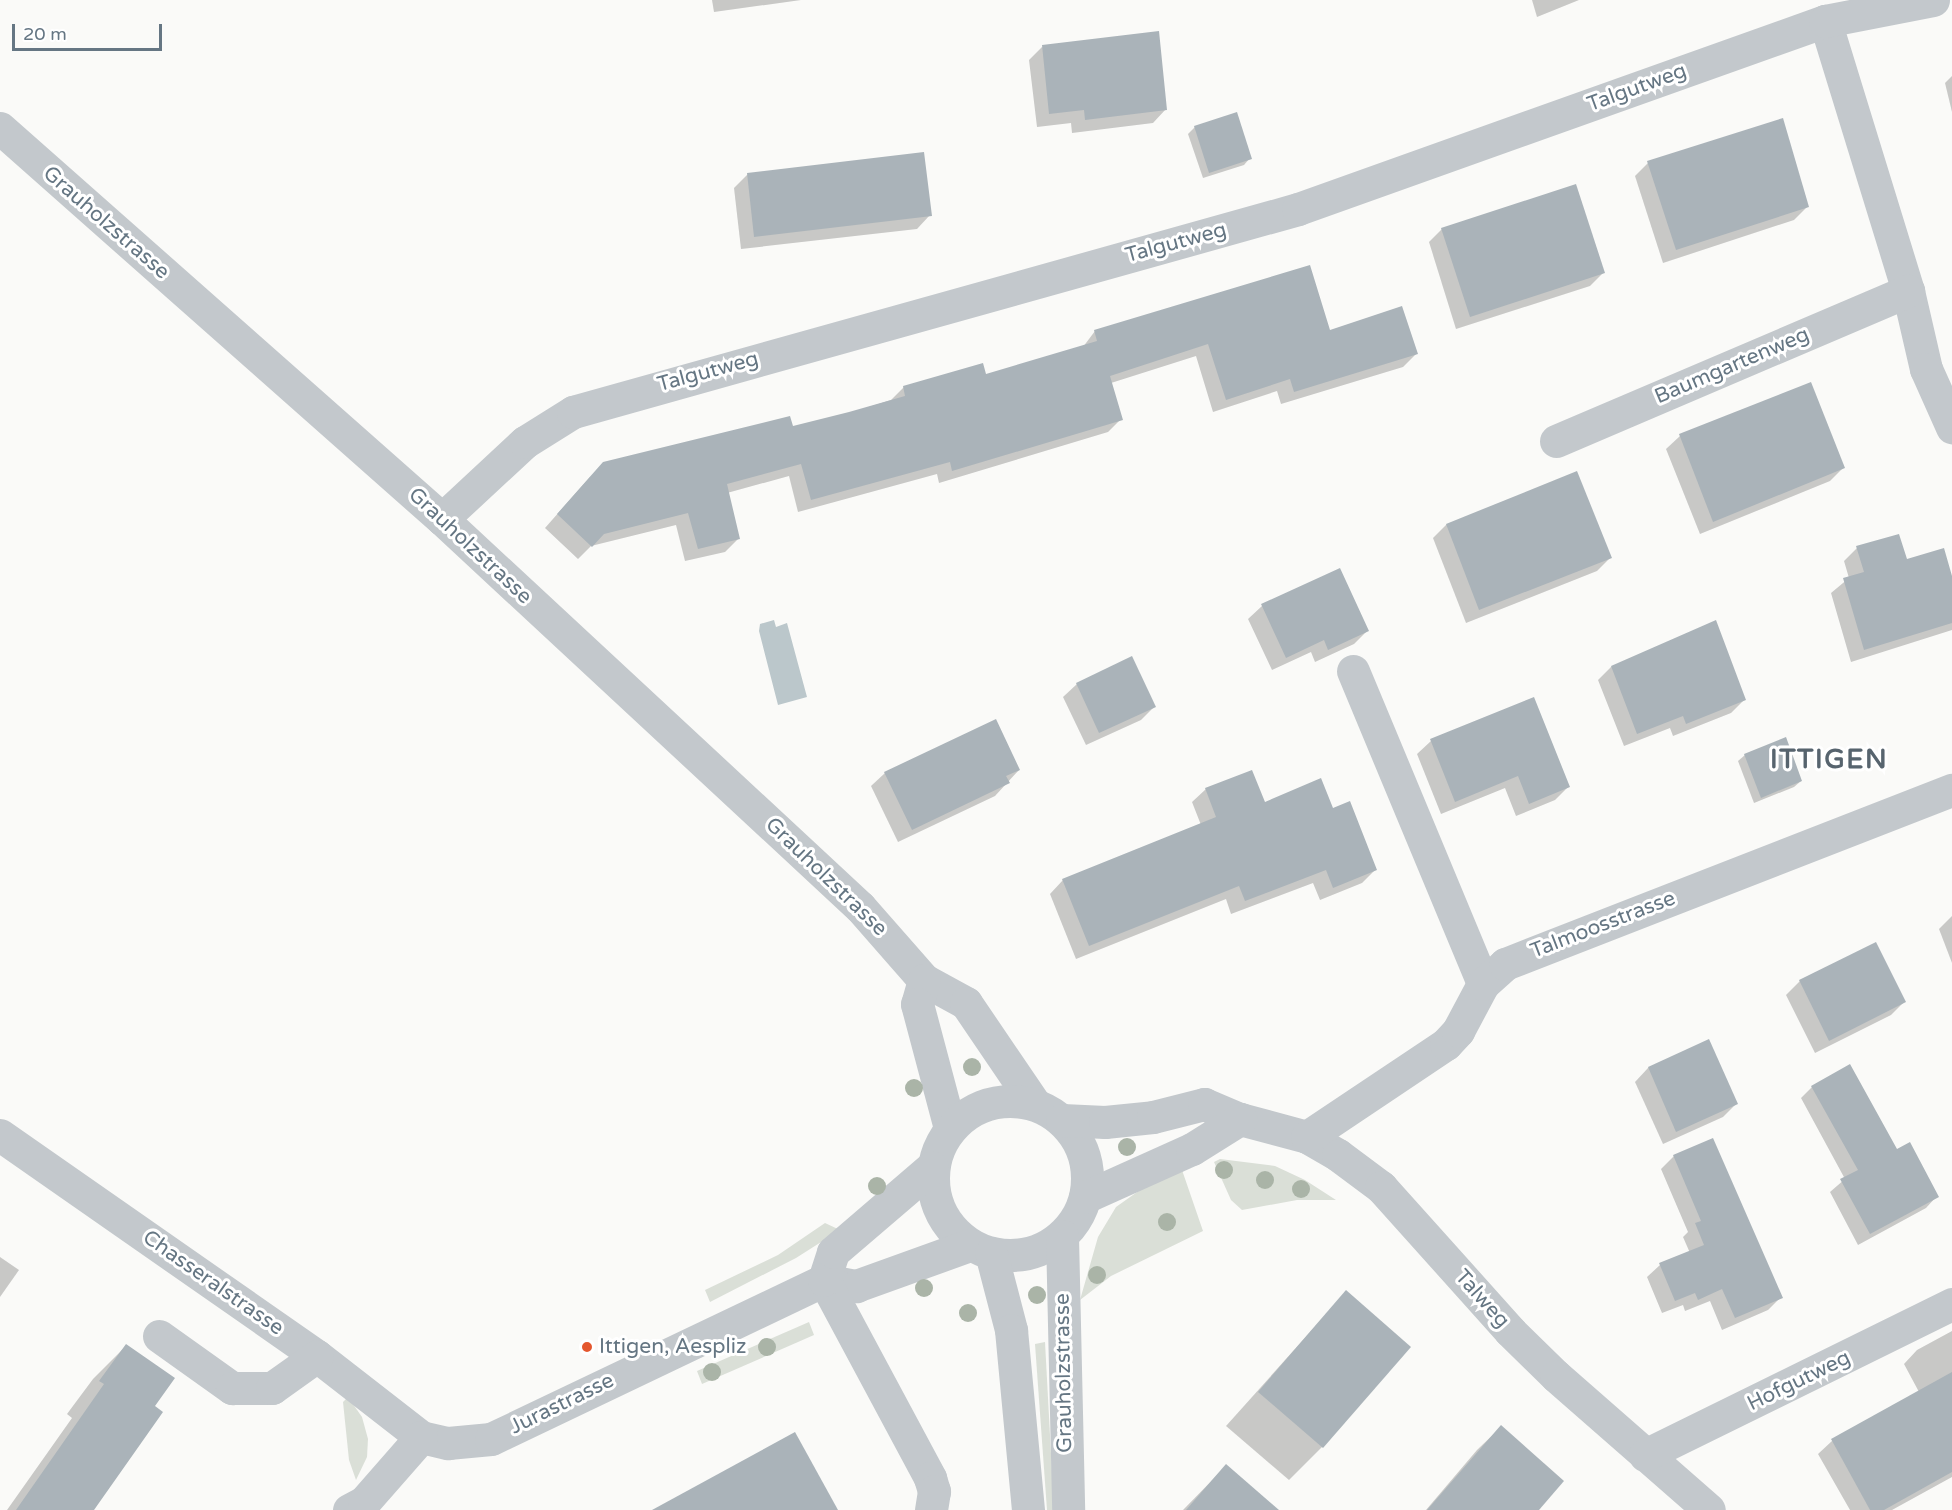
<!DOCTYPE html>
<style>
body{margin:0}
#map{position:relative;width:1952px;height:1510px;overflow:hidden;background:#fafaf8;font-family:"Varela Round",sans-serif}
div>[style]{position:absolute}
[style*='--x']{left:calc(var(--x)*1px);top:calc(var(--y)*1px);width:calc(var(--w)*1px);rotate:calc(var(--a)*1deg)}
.green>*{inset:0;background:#dadfd7}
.water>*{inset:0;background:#bbc7cb}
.shadow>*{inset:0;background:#0003}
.building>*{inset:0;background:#aab3b9}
.minor>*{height:33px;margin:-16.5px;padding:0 16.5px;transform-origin:16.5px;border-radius:16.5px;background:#c3c8cc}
.minor>.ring{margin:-16.5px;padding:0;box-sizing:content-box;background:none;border:33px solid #c3c8cc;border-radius:50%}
.trees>*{width:18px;height:18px;margin:-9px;border-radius:50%;background:#aab4a7}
.dots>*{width:16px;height:16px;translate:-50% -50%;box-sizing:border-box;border:3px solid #fff;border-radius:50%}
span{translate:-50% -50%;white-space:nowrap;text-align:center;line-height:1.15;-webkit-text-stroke:6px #fff;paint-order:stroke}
.street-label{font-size:21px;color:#657683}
.poi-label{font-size:21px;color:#657683}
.left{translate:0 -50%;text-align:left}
.district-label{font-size:27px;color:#57646e;font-weight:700;letter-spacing:1.5px}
.scale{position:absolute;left:12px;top:24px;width:150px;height:27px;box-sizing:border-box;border:3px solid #657683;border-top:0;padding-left:8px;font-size:18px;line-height:21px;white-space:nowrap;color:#657683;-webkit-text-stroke:4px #fff;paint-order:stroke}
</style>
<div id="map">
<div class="green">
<i style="clip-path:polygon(1220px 1159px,1275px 1166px,1305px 1180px,1336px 1200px,1297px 1200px,1242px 1210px,1231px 1200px,1214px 1162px)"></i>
<i style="clip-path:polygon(1182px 1170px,1203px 1231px,1111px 1276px,1080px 1300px,1098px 1237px,1116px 1207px,1140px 1190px)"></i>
<i style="clip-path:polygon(825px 1223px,840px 1230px,796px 1258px,710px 1302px,705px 1290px,778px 1255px)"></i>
<i style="clip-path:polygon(809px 1322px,814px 1335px,702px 1384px,697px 1371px)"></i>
<i style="clip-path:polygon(1045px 1342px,1054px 1510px,1047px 1510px,1035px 1344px)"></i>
<i style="clip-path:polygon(348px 1397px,362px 1417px,368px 1439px,367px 1457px,356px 1480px,349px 1460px,343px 1402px)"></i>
</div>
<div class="water">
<i style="clip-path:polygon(774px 620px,776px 627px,787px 623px,807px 697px,778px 705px,759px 631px,760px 624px)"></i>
</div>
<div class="shadow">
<i style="clip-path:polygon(712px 0,801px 0,714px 12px)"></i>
<i style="clip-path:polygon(1532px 0,1579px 0,1537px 17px)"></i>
<i style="clip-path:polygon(1042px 47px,1166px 109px,1153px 123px,1072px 133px,1071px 123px,1037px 127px,1029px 60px)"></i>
<i style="clip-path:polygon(1952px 76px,1952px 112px,1945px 83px)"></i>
<i style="clip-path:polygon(1195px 127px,1250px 158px,1244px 165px,1203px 178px,1188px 134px)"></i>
<i style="clip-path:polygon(1648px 163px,1807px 207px,1794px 220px,1663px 263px,1635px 176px)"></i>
<i style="clip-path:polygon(748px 174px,930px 215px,917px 229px,741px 249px,734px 188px)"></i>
<i style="clip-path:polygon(1442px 229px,1603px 273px,1590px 286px,1456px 329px,1429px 242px)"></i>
<i style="clip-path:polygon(1095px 331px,1329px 332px,1416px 354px,1403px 367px,1281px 404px,1277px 391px,1213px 412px,1196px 356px,1111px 383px,1121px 419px,1108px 432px,939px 483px,937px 474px,798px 512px,789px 476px,727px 493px,738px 539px,725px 552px,685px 561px,676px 525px,591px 546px,578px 559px,545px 528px,590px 477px,850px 413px,891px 400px,904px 387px,985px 376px,1083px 347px)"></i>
<i style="clip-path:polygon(1680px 436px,1843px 468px,1830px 481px,1700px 534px,1666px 449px)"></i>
<i style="clip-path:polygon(1577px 473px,1610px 558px,1597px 571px,1466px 623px,1433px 538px,1446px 525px)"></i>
<i style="clip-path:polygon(1857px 548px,1906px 561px,1952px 581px,1952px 630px,1851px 662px,1831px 593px,1849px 578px,1844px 561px)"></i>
<i style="clip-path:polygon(1339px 570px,1367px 631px,1354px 644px,1315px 662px,1311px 652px,1272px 670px,1248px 619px,1262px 606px)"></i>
<i style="clip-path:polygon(1715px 622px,1744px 700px,1731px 713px,1673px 736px,1670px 728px,1624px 746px,1598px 680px,1611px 667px)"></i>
<i style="clip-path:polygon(1077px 684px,1154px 707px,1141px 720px,1086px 745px,1063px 697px)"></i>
<i style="clip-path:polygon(1533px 699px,1568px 787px,1555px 800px,1516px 816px,1505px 788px,1441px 814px,1417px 754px,1431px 741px)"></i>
<i style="clip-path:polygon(1745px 755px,1801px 781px,1794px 787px,1754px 803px,1738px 761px)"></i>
<i style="clip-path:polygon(1019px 770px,995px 796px,898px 842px,871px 786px,885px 773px)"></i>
<i style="clip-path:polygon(1206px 789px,1264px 804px,1332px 810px,1375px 870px,1362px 883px,1320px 900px,1313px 883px,1231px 914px,1226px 899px,1076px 959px,1050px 894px,1063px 880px,1201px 825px,1192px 802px)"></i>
<i style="clip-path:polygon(1952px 916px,1952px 963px,1939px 929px)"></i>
<i style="clip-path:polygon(1875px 944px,1904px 1002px,1891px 1015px,1815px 1053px,1786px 995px,1800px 981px)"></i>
<i style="clip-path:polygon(1708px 1041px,1736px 1104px,1723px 1117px,1663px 1144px,1635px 1082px,1648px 1068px)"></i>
<i style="clip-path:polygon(1812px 1087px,1896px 1151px,1937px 1196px,1926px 1208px,1858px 1245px,1830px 1192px,1845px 1179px,1801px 1098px)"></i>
<i style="clip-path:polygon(1674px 1156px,1781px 1297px,1768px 1310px,1722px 1330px,1710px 1301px,1685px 1311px,1683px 1305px,1662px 1313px,1647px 1277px,1660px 1265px,1690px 1253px,1683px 1237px,1688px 1232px,1661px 1169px)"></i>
<i style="clip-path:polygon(0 1257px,19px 1270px,0 1297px)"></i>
<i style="clip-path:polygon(1346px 1292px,1322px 1447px,1289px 1480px,1226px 1426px)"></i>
<i style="clip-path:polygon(1952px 1331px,1952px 1477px,1892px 1510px,1850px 1510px,1818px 1454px,1832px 1441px,1919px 1392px,1904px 1364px,1917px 1350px)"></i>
<i style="clip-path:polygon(126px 1346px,153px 1407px,92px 1510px,7px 1510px,72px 1418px,67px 1414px,93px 1379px)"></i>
<i style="clip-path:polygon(1501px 1427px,1537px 1510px,1426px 1510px,1477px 1450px)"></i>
<i style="clip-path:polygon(1226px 1466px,1277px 1510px,1183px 1510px)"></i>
</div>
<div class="building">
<i style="clip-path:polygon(1159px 31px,1167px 110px,1085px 120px,1084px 110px,1049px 114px,1042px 45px)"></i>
<i style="clip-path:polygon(1237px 112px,1252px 159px,1209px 173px,1194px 126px)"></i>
<i style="clip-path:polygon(1783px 118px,1809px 207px,1676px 250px,1647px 161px)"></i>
<i style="clip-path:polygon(924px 152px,932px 216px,754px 237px,747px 173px)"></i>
<i style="clip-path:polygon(1576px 184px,1605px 273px,1470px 317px,1441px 228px)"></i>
<i style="clip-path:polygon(1310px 265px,1330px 330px,1402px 306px,1418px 354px,1294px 392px,1290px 379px,1226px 400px,1208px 344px,1110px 376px,1123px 420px,952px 471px,950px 462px,811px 500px,801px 464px,727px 484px,740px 539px,698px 549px,688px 513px,604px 534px,592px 547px,557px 514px,603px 462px,790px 416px,793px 426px,849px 412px,905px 396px,903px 386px,983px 363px,986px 374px,1097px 341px,1094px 330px)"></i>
<i style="clip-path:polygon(1811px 382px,1845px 468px,1713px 522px,1679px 434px)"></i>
<i style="clip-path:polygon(1577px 471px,1612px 558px,1479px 610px,1446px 524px)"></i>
<i style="clip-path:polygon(1899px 534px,1907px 559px,1944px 548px,1952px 576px,1952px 623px,1864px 650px,1843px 578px,1864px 572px,1856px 546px)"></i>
<i style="clip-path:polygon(1340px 568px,1369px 631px,1328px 650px,1324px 640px,1286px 658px,1261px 604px)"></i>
<i style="clip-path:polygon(1716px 620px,1746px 700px,1686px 724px,1683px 716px,1637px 734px,1611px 666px)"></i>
<i style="clip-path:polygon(1132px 656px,1156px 707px,1099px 733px,1076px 683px)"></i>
<i style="clip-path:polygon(1534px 697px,1570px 787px,1529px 804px,1518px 776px,1455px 802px,1430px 739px)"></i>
<i style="clip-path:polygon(996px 719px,1020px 770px,1006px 776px,1010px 783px,912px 830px,884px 772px)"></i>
<i style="clip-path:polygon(1786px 737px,1802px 781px,1761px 798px,1744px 754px)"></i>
<i style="clip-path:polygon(1252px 770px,1265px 802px,1321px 778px,1333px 808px,1350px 801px,1377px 870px,1333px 888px,1326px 870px,1245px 901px,1239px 886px,1089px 946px,1062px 879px,1216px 817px,1205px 788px)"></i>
<i style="clip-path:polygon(1876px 942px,1906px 1002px,1829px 1041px,1799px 980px)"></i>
<i style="clip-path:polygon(1709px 1039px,1738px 1104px,1676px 1132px,1648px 1067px)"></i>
<i style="clip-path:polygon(1850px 1064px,1897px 1149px,1910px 1142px,1939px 1197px,1870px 1234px,1840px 1179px,1858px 1170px,1811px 1086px)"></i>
<i style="clip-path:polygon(1713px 1138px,1783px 1298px,1735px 1318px,1722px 1289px,1698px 1300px,1695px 1293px,1675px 1301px,1659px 1263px,1704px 1245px,1695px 1223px,1701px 1221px,1673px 1155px)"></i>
<i style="clip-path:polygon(1346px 1290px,1411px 1347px,1323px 1448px,1258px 1392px)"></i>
<i style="clip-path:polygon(126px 1344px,175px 1378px,155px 1406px,163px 1412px,94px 1510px,16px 1510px,104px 1384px,99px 1381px)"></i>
<i style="clip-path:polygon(1952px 1372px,1952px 1472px,1884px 1510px,1870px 1510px,1831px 1439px)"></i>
<i style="clip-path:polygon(1501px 1425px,1564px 1481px,1539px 1510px,1427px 1510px)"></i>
<i style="clip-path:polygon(795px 1432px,838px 1510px,652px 1510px)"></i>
<i style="clip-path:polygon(1226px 1464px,1279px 1510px,1186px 1510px)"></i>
</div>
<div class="minor">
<i style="--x:1825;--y:21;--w:282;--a:72.9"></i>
<i style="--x:1908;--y:291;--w:80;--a:77"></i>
<i style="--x:1926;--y:369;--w:64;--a:65.9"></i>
<i style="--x:0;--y:128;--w:590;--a:41.5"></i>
<i style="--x:442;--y:519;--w:570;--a:42.87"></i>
<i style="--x:860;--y:907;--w:97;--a:48.8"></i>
<i style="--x:924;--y:980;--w:48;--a:28.7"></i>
<i style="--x:966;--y:1003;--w:121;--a:55.8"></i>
<i style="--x:1556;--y:441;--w:383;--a:-23.1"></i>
<i style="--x:442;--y:519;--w:113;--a:-42.9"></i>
<i style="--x:525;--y:442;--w:57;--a:-32"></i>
<i style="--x:573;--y:412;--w:753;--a:-15.64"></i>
<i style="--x:1298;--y:209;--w:560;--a:-19.63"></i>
<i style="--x:1825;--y:21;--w:110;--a:-11"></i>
<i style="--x:1353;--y:671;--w:339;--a:67.4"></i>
<i style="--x:924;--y:980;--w:25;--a:106"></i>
<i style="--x:917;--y:1004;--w:128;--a:75.1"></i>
<i class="ring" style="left:933px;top:1101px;width:121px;height:121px"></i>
<i style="--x:1062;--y:1120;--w:43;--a:2.7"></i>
<i style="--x:1105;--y:1122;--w:48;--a:-5.9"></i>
<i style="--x:1153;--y:1117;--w:53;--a:-14.3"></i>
<i style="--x:1204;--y:1104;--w:39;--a:23"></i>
<i style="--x:1240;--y:1119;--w:69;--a:15"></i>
<i style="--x:1307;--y:1137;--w:36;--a:30"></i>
<i style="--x:1338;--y:1155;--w:54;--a:36.7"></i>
<i style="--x:1381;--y:1187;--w:193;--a:48.1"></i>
<i style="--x:1510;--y:1331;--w:64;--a:44.4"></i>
<i style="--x:1556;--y:1376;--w:203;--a:41.2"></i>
<i style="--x:0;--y:1135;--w:386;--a:34.9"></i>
<i style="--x:317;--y:1356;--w:132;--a:37.9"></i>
<i style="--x:421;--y:1437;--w:28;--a:13"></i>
<i style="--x:448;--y:1443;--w:43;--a:-5.3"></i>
<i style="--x:491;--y:1439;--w:369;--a:-25.5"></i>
<i style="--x:824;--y:1280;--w:33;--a:11"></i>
<i style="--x:856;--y:1286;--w:121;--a:-19.8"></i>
<i style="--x:1307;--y:1137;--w:167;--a:-33.8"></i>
<i style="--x:1446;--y:1044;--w:18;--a:-47"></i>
<i style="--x:1458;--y:1031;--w:53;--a:-62"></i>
<i style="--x:1483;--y:984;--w:30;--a:-42"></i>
<i style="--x:1505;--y:964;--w:480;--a:-21.3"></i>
<i style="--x:1085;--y:1197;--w:117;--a:-24.2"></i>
<i style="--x:1192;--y:1149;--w:57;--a:-32"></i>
<i style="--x:1062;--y:1236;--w:274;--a:88.7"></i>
<i style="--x:991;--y:1253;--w:80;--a:75.4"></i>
<i style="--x:1011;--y:1330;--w:181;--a:84.6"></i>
<i style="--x:824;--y:1280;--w:225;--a:61.8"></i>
<i style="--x:930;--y:1478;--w:14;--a:73"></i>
<i style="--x:934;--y:1491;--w:19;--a:99"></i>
<i style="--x:824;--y:1280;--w:29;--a:-72"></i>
<i style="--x:833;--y:1252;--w:130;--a:-40.6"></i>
<i style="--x:159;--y:1336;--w:90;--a:35.5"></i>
<i style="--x:232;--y:1388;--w:40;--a:0"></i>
<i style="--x:272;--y:1388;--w:55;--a:-35.4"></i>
<i style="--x:1645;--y:1455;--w:342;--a:-26.2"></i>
<i style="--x:349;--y:1510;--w:17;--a:-28"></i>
<i style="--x:364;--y:1502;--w:86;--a:-48.8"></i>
</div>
<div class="trees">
<i style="left:972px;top:1067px"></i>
<i style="left:914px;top:1088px"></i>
<i style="left:1127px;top:1147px"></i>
<i style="left:1224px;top:1170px"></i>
<i style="left:1265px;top:1180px"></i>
<i style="left:877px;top:1186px"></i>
<i style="left:1301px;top:1189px"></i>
<i style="left:1167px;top:1222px"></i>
<i style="left:1097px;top:1275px"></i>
<i style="left:924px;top:1288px"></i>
<i style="left:1037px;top:1295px"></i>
<i style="left:968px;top:1313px"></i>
<i style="left:767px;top:1347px"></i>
<i style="left:712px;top:1372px"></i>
</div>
<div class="dots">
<i style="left:587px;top:1347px;background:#e4572e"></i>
</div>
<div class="street-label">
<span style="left:1637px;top:88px;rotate:-20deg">Talgutweg</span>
<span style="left:106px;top:223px;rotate:41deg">Grauholzstrasse</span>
<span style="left:1176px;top:243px;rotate:-15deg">Talgutweg</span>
<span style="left:1732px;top:366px;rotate:-23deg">Baumgartenweg</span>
<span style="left:708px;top:372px;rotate:-15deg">Talgutweg</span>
<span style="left:470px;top:546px;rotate:43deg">Grauholzstrasse</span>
<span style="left:826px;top:877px;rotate:44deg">Grauholzstrasse</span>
<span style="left:1603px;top:925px;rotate:-21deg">Talmoosstrasse</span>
<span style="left:213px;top:1283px;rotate:35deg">Chasseralstrasse</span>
<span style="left:1482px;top:1299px;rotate:48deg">Talweg</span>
<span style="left:1064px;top:1373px;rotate:-91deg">Grauholzstrasse</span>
<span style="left:1799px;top:1381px;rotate:-26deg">Hofgutweg</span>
<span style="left:562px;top:1404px;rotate:-26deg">Jurastrasse</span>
</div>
<div class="poi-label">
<span class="left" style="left:599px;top:1347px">Ittigen, Aespliz</span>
</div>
<div class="district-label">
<span style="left:1829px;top:760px">ITTIGEN</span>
</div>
<div class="scale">20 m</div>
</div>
